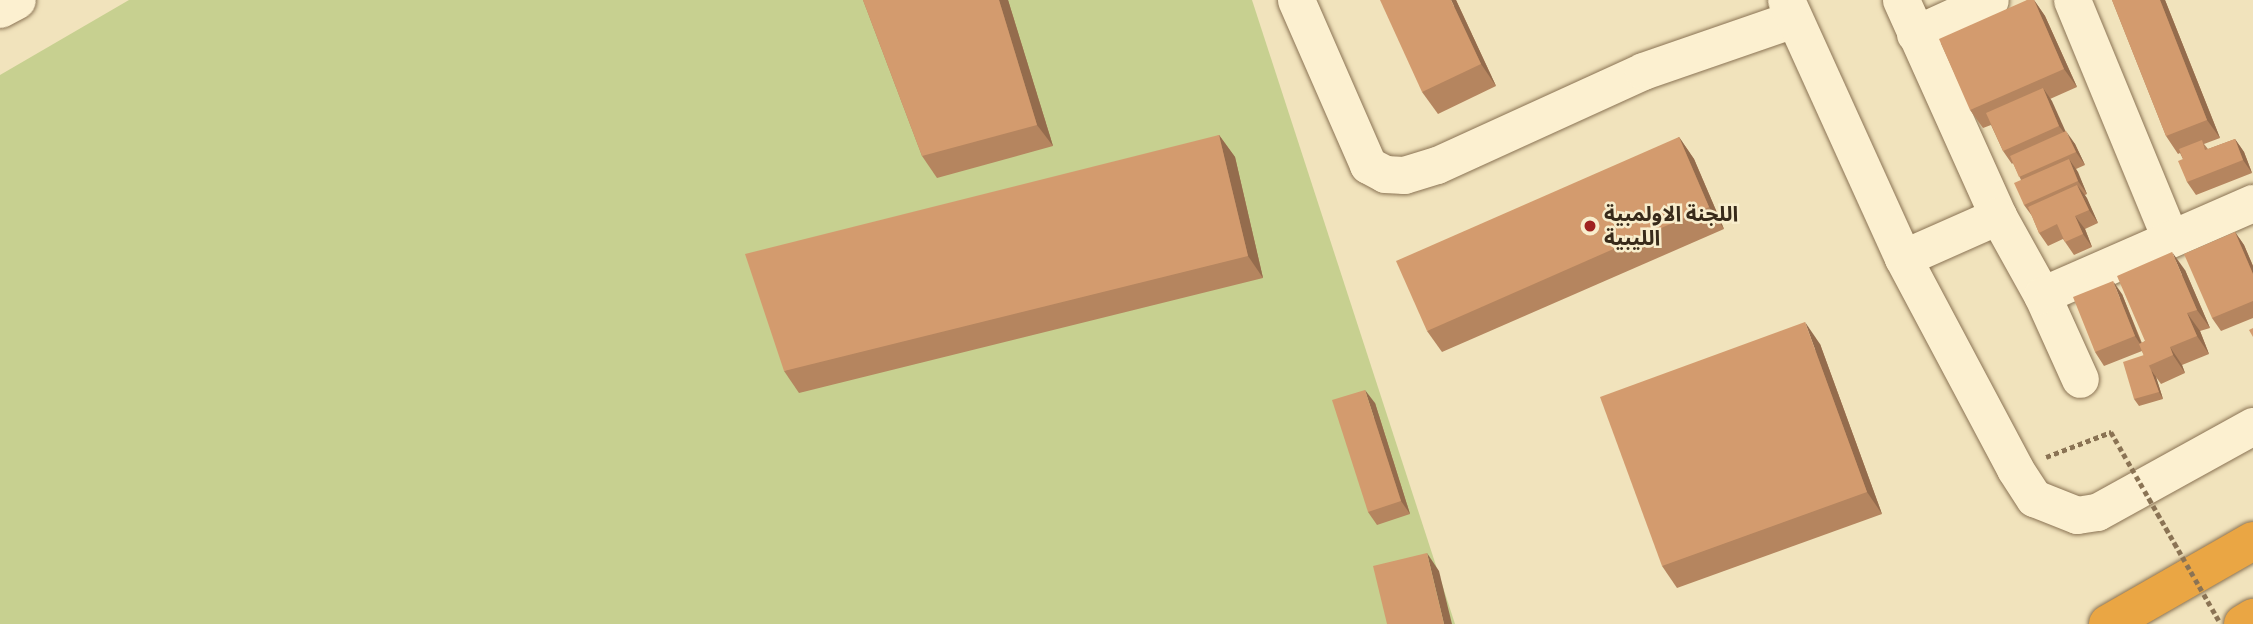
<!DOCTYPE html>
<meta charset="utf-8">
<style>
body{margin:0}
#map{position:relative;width:2253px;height:624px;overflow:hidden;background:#f1e3bc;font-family:"Source Serif 4","Noto Sans Arabic",serif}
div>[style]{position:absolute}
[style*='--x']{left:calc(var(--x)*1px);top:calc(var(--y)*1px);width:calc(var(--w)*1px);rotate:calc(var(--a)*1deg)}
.green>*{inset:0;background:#c7d090}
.path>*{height:4.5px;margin-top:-2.25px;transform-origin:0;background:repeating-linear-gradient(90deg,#8a7354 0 5px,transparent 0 8.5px)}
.roads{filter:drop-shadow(0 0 2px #8a7354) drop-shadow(0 0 2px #8a7354)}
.minor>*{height:37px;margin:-18.5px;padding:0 18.5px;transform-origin:18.5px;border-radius:18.5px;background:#fcf0d0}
.highway>*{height:38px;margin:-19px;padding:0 19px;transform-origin:19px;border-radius:19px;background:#eaa644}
.path-bridge>*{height:4.5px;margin-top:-2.25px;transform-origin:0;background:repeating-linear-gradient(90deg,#8a7354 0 5px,transparent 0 8.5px)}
.wall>*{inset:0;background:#b5855f}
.shaded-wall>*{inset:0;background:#946c4d}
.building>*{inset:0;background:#d39b6e}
.dots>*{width:19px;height:19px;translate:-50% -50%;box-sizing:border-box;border:4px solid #f8edcc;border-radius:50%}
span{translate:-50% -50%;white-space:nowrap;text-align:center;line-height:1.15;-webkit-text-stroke:5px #f8edcc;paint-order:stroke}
.poi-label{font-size:21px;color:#382a1a;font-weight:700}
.left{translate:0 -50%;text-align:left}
</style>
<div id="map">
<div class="green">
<i style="clip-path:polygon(129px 0,1252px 0,1455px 624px,0 624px,0 75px)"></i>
</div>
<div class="path">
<i style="--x:2046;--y:457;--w:70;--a:-21"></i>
</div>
<div class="roads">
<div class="minor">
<i style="--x:1296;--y:0;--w:180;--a:66.4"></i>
<i style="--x:1368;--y:165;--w:19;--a:28"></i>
<i style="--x:1385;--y:174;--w:19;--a:3"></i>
<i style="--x:1404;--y:175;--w:34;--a:-17"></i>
<i style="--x:1437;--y:165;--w:226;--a:-24.5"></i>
<i style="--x:1643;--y:71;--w:159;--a:-19.1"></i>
<i style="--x:1786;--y:0;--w:283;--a:65.6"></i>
<i style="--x:1903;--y:258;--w:239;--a:62"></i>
<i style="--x:2015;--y:469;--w:35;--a:57"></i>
<i style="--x:2034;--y:498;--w:46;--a:21.6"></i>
<i style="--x:2077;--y:515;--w:20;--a:-9"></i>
<i style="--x:2097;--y:512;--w:178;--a:-28.9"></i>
<i style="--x:1901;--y:0;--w:237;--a:65.8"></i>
<i style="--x:1998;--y:216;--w:90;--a:60.9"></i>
<i style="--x:2042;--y:295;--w:92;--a:65.7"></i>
<i style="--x:2072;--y:0;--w:257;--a:67.6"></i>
<i style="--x:0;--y:9;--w:19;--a:-28"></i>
<i style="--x:1915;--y:34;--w:82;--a:-24.4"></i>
<i style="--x:1903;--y:258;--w:104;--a:-23.9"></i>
<i style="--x:2042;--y:295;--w:230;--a:-23.6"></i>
</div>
<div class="highway">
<i style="--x:2108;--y:624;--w:167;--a:-29.8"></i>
<i style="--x:2243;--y:624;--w:12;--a:-31"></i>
</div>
</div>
<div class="path-bridge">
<i style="--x:2111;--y:432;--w:221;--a:60.2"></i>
</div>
<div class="wall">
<i style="clip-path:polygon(863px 0,1008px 0,1053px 146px,937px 178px,922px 156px)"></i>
<i style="clip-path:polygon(1456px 0,1496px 86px,1438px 114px,1422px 92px)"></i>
<i style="clip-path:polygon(2027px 0,2034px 0,2045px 16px,2077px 87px,2050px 99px,2065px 132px,2075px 144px,2085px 165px,2076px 169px,2087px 194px,2085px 195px,2098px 223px,2085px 229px,2092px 247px,2074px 255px,2063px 239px,2048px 246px,2039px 233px,2032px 216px,2024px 205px,2021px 180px,2013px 163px,2012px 164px,2003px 151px,1991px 125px,1983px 128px,1970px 110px)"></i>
<i style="clip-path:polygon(2112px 0,2165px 0,2220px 138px,2204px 144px,2208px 149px,2235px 139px,2244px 152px,2252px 173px,2196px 195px,2187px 182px,2183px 159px,2180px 153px,2178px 154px,2166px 136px)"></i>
<i style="clip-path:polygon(1219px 135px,1235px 157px,1263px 278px,799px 393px,784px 371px)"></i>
<i style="clip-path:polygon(1679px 137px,1694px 159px,1724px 229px,1442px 352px,1427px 331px)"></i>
<i style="clip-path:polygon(2235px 232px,2244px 245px,2253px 266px,2253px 318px,2221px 331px,2212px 318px)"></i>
<i style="clip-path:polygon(2185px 270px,2210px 328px,2200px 331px,2209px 354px,2182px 365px,2185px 373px,2161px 384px,2156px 377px,2163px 399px,2139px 406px,2134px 399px,2144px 355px,2142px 351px,2104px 366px,2095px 352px,2122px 294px,2142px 343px,2145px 341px)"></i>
<i style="clip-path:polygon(1820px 344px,1882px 514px,1677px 588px,1662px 566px)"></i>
<i style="clip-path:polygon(1375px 403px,1410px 514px,1377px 525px,1368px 512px)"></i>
</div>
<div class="shaded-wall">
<i style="clip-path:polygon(999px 0,1008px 0,1053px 146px,1037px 125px)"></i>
<i style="clip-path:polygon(1451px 0,1456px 0,1496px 86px,1481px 64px)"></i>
<i style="clip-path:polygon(2034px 0,2045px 16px,2077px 87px,2064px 69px)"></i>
<i style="clip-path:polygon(2160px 0,2165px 0,2220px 138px,2207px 120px)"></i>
<i style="clip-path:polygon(2043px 88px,2052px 101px,2069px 139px,2059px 126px)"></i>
<i style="clip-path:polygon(2066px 131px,2075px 144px,2085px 165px,2076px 152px)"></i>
<i style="clip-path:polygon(1219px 135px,1235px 157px,1263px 278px,1248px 256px)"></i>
<i style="clip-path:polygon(1679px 137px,1694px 159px,1724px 229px,1709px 207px)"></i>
<i style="clip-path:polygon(2235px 139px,2244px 152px,2252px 173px,2243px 160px)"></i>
<i style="clip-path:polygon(2069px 159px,2078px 172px,2087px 194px,2078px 181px)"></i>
<i style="clip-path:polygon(2077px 185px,2087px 198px,2098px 223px,2089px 210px)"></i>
<i style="clip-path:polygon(2075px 216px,2085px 229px,2092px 247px,2083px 234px)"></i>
<i style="clip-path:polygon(2235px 232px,2244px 245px,2253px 266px,2253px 274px)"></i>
<i style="clip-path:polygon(2172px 252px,2185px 270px,2210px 328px,2197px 310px)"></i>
<i style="clip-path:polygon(2113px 281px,2122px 294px,2144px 350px,2135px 336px)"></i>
<i style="clip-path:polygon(2187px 313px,2200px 331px,2209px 354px,2197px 336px)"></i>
<i style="clip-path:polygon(1805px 322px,1820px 344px,1882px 514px,1867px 492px)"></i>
<i style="clip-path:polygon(2170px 347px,2182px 365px,2185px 373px,2173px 355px)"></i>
<i style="clip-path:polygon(2151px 370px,2156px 377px,2163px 399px,2159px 392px)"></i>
<i style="clip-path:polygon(1365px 390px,1375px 403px,1410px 514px,1401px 501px)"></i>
<i style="clip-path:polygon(1427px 553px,1439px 571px,1452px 624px,1444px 624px)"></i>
</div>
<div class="building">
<i style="clip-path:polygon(863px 0,999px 0,1037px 125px,922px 156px)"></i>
<i style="clip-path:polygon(1380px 0,1451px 0,1481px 64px,1422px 92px)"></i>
<i style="clip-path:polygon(2027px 0,2034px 0,2064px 69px,1970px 110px,1939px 39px)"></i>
<i style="clip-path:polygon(2112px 0,2160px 0,2207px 120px,2166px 136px)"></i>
<i style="clip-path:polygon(2043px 88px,2059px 126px,2003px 151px,1986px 113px)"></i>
<i style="clip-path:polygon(2066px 131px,2076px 152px,2019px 177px,2010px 156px)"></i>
<i style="clip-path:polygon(1219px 135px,1248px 256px,784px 371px,745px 254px)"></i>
<i style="clip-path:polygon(1679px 137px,1709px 207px,1427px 331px,1396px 261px)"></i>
<i style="clip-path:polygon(2235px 139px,2243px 160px,2187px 182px,2178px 161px,2183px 159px,2179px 149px,2202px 140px,2205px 150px)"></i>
<i style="clip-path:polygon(2069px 159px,2078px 181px,2024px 205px,2014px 183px)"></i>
<i style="clip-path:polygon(2077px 185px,2089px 210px,2075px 216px,2083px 234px,2065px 242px,2057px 224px,2039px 233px,2028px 207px)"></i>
<i style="clip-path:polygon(2235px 232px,2253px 274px,2253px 301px,2212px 318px,2184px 254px)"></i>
<i style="clip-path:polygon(2172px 252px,2197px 310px,2187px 313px,2197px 336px,2170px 347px,2173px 355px,2148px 366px,2139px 344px,2145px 341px,2117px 276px)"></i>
<i style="clip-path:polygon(2113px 281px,2135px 336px,2095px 352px,2073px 297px)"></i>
<i style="clip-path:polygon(1805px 322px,1867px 492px,1662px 566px,1600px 397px)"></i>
<i style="clip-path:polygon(2253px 328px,2253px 337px,2249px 330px)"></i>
<i style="clip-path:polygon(2144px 355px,2151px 370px,2159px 392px,2134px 399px,2123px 362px)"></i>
<i style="clip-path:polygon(1365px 390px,1401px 501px,1368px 512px,1332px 400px)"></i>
<i style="clip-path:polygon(1427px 553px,1444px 624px,1387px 624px,1373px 566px)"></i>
</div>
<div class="dots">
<i style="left:1590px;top:226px;background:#9f221f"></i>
</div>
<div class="poi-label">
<span class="left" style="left:1604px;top:226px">اللجنة الاولمبية<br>الليبية</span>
</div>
</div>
